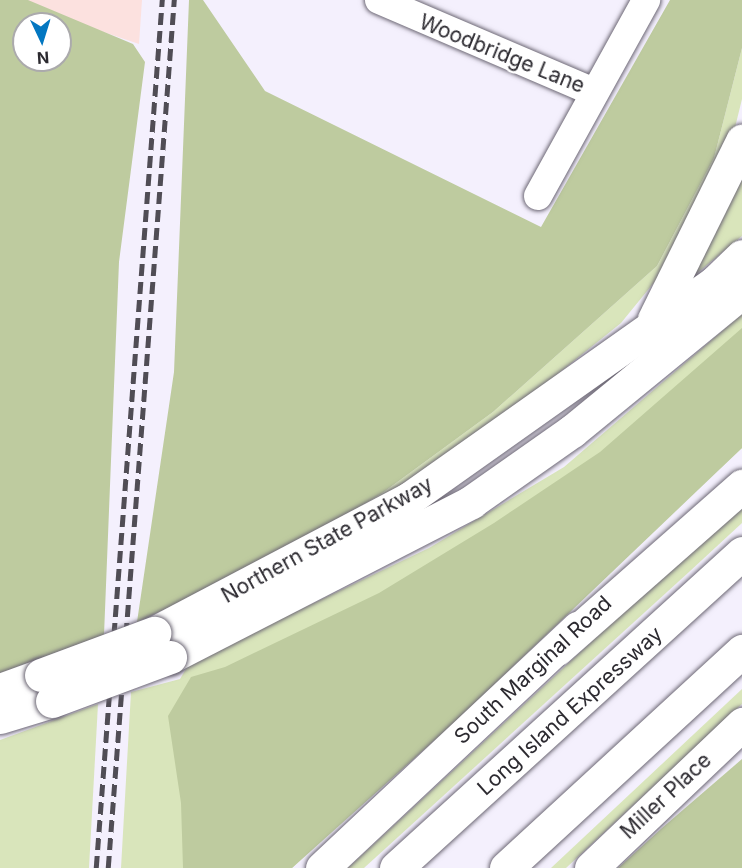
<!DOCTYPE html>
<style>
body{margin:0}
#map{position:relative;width:742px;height:868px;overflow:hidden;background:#f4f0fd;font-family:Inter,sans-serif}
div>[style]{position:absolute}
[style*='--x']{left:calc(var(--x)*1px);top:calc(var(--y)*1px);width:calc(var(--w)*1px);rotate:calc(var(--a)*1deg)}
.industrial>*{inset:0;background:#fce1df}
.green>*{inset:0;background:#d9e5bb}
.forest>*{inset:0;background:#becb9f}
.roads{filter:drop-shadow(0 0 2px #6d6875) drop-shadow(0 0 2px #6d6875)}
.minor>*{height:28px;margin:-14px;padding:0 14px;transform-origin:14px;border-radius:14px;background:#fff}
.major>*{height:33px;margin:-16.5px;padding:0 16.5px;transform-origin:16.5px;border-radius:16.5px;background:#fff}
.highway>*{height:33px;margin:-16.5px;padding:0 16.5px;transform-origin:16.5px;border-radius:16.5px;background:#fff}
.rail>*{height:4.5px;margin-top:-2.25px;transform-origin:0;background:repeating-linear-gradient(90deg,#504d55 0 12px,transparent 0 18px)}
.bridges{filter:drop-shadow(0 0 2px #6d6875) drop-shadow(0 0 2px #6d6875)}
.highway-bridge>*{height:33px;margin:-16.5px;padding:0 16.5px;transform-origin:16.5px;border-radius:16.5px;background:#fff}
span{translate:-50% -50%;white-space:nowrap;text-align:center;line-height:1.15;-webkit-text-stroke:5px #fff;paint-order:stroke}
.street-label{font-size:21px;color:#2c2a30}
.north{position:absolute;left:12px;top:12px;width:60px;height:60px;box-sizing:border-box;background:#fff;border:2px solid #abaaac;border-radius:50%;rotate:176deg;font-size:16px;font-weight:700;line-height:24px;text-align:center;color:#2c2a30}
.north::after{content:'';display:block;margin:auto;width:21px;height:27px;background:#0377c1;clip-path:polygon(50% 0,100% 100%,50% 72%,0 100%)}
</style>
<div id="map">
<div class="industrial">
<i style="clip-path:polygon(9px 0,142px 0,139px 44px)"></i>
</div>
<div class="green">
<i style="clip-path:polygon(742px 48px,742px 99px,728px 156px,678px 253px,621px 323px,508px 414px,391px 495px,262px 565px,381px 494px,493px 412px,657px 266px,714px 158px)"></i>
<i style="clip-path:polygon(742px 171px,742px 236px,690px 279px)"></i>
<i style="clip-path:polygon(742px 314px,742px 448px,292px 868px,121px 868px,131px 692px,180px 679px,190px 662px,429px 548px,564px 467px)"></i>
<i style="clip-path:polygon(742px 502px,742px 523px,689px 572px,364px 868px,348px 868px)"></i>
<i style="clip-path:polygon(742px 689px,742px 704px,566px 868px,551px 868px)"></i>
<i style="clip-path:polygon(98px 704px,89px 868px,0 868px,0 740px)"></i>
</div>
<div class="forest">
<i style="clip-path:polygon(evenodd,0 0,28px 0,133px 44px,145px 62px,119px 262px,104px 635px,0 673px,0 0,24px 24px,60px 24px,60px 60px,24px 60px,24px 24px)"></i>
<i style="clip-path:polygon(189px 0,203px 0,265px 91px,541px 227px,670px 0,742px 0,742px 48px,714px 158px,657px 266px,493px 412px,381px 494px,262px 565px,137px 622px,174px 372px)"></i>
<i style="clip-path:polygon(742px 328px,742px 448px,456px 721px,292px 868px,183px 868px,181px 803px,168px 716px,191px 677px,225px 667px,379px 593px,494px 523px,600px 452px)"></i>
<i style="clip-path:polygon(742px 759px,742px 868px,618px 868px,662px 828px)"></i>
</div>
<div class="roads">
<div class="minor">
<i style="--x:379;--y:0;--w:234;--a:23.2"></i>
<i style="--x:538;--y:196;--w:224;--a:-61.1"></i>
</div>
<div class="major">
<i style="--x:322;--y:868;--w:351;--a:-43.2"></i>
<i style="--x:591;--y:868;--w:209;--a:-43.6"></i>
</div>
<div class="highway">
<i style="--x:654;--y:319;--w:199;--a:-63.7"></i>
<i style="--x:154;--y:633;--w:289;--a:-27.8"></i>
<i style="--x:410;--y:498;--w:374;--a:-35.3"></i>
<i style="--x:715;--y:282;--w:37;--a:-44"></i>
<i style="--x:557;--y:649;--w:247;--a:-41.4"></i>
<i style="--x:170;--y:657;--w:339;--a:-27.2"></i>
<i style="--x:471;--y:502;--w:123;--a:-35.1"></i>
<i style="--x:572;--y:431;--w:220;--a:-39.3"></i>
<i style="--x:0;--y:690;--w:44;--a:-20.1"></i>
<i style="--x:0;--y:717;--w:54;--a:-17.1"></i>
<i style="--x:396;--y:868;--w:468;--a:-42.3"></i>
<i style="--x:506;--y:868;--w:321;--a:-42.6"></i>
</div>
</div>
<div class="rail">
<i style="--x:96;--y:868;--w:871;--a:-85.65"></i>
<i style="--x:108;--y:868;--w:871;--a:-85.65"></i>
</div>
<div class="bridges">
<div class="highway-bridge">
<i style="--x:41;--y:675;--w:121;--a:-20.4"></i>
<i style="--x:52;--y:701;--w:126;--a:-20.4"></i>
</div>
</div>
<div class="street-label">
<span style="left:502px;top:54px;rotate:22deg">Woodbridge Lane</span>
<span style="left:327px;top:540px;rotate:-29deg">Northern State Parkway</span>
<span style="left:533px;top:670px;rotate:-43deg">South Marginal Road</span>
<span style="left:570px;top:711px;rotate:-42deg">Long Island Expressway</span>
<span style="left:666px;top:796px;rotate:-43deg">Miller Place</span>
</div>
<div class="north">N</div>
</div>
